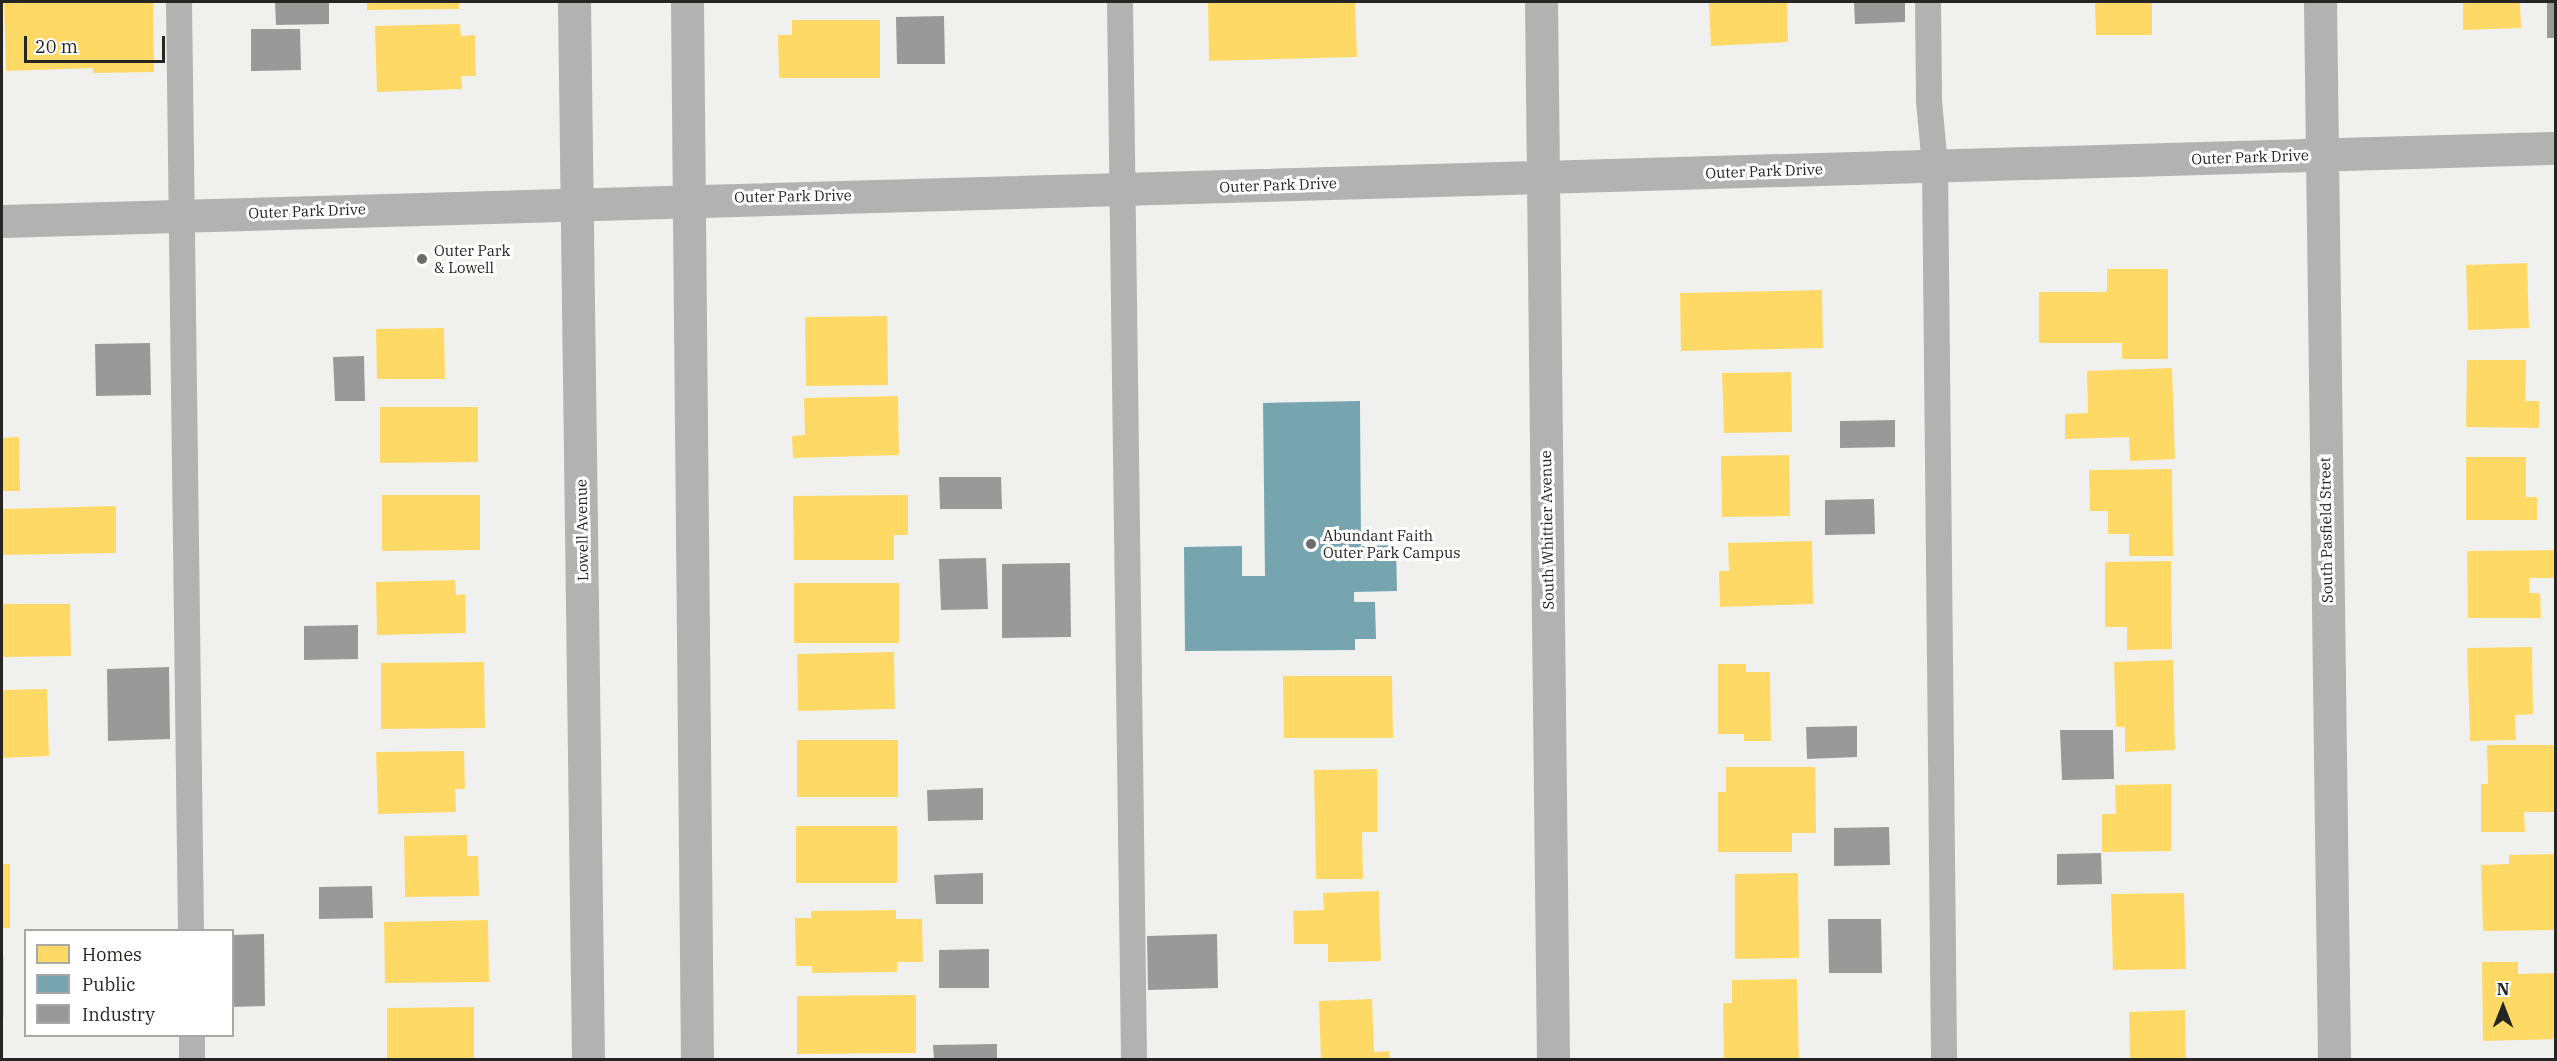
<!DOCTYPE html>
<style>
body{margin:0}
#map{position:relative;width:2557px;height:1061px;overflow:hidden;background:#f0f1ef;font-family:"IBM Plex Serif",serif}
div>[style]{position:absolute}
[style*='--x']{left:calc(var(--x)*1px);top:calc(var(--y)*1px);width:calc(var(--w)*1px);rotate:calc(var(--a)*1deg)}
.homes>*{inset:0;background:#ffd966}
.public>*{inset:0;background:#76a5af}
.industry>*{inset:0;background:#999}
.service>*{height:26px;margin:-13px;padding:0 13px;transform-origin:13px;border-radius:13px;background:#b1b2b1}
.minor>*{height:33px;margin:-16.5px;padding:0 16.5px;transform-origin:16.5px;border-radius:16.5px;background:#b1b2b1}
.tertiary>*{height:33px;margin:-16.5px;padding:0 16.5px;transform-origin:16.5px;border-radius:16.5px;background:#b1b2b1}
.dots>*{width:16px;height:16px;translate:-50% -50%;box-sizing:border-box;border:3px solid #fff;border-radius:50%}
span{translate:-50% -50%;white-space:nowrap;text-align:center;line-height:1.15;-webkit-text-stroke:6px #fff;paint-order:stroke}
.street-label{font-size:15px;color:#252624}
.poi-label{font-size:15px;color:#252624}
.left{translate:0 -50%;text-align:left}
.frame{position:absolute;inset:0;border:3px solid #252624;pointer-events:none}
.legend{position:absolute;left:24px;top:929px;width:210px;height:108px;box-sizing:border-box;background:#fff;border:2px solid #a8a8a7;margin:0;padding:8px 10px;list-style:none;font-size:18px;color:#252624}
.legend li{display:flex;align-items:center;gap:12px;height:30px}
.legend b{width:30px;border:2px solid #a8a8a7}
.north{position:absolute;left:2473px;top:977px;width:60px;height:60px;-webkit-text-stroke:4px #fff;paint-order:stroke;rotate:0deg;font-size:16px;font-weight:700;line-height:24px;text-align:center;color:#252624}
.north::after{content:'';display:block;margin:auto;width:21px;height:27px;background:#252624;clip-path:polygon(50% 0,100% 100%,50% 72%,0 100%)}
.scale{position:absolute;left:24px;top:36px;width:141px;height:27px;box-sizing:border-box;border:3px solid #252624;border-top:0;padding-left:8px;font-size:18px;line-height:21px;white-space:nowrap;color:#252624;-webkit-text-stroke:4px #fff;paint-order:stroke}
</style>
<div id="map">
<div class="homes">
<i style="clip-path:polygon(4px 2px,153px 2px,154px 72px,93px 73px,93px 68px,6px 71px)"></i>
<i style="clip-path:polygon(367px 2px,459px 2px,459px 9px,367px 10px)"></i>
<i style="clip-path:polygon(1208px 2px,1355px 2px,1357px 57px,1209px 61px)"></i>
<i style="clip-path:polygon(1709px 2px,1787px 2px,1788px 42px,1711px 46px)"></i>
<i style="clip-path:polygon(2095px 2px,2152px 2px,2152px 35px,2096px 35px)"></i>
<i style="clip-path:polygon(2463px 2px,2520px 2px,2521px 28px,2463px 30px)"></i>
<i style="clip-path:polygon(792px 20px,880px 20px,880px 78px,779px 78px,778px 35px,792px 35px)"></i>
<i style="clip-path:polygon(460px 24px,461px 36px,475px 35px,476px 76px,461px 76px,462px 89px,377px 92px,375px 26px)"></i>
<i style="clip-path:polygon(2527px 263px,2529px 328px,2468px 330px,2466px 265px)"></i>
<i style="clip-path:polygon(2107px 269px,2168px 269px,2168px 359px,2122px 359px,2122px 343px,2039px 343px,2039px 292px,2107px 292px)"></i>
<i style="clip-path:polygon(1822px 290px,1823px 348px,1681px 351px,1680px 293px)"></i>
<i style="clip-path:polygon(887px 316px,888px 385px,806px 386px,805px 317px)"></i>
<i style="clip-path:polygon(444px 328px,445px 379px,377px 379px,376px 329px)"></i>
<i style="clip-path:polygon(2467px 360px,2526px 360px,2525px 401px,2539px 401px,2539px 428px,2466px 427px)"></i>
<i style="clip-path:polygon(2172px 368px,2175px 459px,2130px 461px,2129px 437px,2065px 439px,2065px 414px,2088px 413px,2087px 371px)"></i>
<i style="clip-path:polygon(1791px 372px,1792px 432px,1724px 433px,1722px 373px)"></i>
<i style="clip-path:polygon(898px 396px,899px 455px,793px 458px,792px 436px,805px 435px,804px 398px)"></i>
<i style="clip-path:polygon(380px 407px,478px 407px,478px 462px,380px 463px)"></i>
<i style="clip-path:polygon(19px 437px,20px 491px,2px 491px,2px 438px)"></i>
<i style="clip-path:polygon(1789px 455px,1790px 516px,1722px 517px,1721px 456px)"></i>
<i style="clip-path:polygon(2466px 457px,2526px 457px,2526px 497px,2537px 497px,2537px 520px,2466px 520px)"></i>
<i style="clip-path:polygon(2172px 469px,2173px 556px,2129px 556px,2129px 534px,2108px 534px,2108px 511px,2090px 511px,2089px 470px)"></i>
<i style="clip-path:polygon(382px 495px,480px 495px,480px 550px,382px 551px)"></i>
<i style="clip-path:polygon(908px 495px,908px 535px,894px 535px,894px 560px,794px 560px,793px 496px)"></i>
<i style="clip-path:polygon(116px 506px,116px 553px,2px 555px,2px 509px)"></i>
<i style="clip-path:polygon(1812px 541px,1813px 604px,1720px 607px,1719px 571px,1729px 571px,1728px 543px)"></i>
<i style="clip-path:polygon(2556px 550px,2556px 578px,2529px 578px,2529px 593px,2540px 593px,2541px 618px,2468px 618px,2467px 551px)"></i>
<i style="clip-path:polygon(2171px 561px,2172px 649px,2127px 650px,2127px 627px,2105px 627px,2105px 562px)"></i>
<i style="clip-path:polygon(455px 580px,456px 595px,465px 594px,466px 633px,377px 635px,376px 582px)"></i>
<i style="clip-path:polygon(794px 583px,899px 583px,899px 643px,794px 643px)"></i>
<i style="clip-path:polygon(2px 604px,70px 604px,71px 656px,2px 657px)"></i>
<i style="clip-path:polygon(2532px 647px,2533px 714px,2515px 715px,2516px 740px,2470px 741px,2467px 648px)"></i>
<i style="clip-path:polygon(894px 652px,895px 709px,798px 711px,797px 654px)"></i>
<i style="clip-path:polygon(2173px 660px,2175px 750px,2125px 752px,2125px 727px,2116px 727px,2114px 662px)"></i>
<i style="clip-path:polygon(484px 662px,485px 728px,381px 729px,381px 663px)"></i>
<i style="clip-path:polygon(1718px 664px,1746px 664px,1746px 672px,1770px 672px,1771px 741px,1744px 741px,1744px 734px,1718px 734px)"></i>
<i style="clip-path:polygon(1283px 676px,1392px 676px,1393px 738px,1284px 738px)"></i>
<i style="clip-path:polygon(47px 689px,49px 756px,2px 758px,2px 690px)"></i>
<i style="clip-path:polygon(797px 740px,898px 740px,898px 797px,797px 797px)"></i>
<i style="clip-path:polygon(2487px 745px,2556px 745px,2556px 812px,2524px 812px,2525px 832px,2481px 832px,2481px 784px,2488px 784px)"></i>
<i style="clip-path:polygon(464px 751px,465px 789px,455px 789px,456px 812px,378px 814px,376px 752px)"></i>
<i style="clip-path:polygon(1726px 767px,1815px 767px,1816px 833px,1792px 833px,1792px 852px,1718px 852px,1718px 792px,1726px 792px)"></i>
<i style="clip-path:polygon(1377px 769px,1377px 832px,1362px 832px,1363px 879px,1316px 879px,1314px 770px)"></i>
<i style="clip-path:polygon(2171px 784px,2171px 851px,2102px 852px,2102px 814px,2116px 814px,2115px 785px)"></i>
<i style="clip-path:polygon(796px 826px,897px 826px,897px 883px,796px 883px)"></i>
<i style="clip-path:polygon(467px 835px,467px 856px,478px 856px,479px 896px,405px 897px,404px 836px)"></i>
<i style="clip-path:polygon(2556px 854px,2556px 930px,2483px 931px,2481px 865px,2509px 864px,2509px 855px)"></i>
<i style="clip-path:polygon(2px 864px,10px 864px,10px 928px,2px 928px)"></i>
<i style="clip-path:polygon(1798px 873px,1799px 958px,1735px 959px,1735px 874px)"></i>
<i style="clip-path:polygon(1379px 891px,1381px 961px,1328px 962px,1328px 944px,1294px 944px,1293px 911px,1324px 910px,1323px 893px)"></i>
<i style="clip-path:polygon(2184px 893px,2186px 969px,2113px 970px,2111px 894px)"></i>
<i style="clip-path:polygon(896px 910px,896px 919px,922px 919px,923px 962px,897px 962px,897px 972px,812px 973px,812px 966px,796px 966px,795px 918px,811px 918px,811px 911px)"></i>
<i style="clip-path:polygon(488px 920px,489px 982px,385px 983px,384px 922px)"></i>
<i style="clip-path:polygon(2px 957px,4px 957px,4px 1017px,2px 1017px)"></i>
<i style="clip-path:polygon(2482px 962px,2518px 962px,2518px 974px,2556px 973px,2556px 1039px,2483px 1041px)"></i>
<i style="clip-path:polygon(1797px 979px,1799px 1060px,1724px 1060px,1723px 1003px,1732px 1003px,1732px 980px)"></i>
<i style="clip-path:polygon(916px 995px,916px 1053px,797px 1054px,797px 996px)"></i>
<i style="clip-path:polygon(1372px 999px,1374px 1052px,1389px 1051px,1390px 1060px,1321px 1060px,1319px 1001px)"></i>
<i style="clip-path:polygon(474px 1007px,474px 1060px,387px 1060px,387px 1008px)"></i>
<i style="clip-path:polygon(2185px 1010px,2186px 1060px,2130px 1060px,2129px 1012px)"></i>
</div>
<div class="public">
<i style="clip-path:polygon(1360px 401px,1361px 546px,1396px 545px,1397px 591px,1354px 592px,1354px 602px,1375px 602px,1376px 639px,1355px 639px,1355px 650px,1185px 651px,1184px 547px,1242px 546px,1242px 576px,1265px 576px,1263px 403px)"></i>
</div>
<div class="industry">
<i style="clip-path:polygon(275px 2px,329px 2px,329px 24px,276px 25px)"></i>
<i style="clip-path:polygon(1854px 2px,1905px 2px,1905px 22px,1855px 24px)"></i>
<i style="clip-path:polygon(2547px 2px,2556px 2px,2556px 38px,2547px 38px)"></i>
<i style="clip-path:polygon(944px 16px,945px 64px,897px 64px,896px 17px)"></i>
<i style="clip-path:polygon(251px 29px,300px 29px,301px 70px,251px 71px)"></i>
<i style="clip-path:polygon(150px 343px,151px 395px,96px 396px,95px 344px)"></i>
<i style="clip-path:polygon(364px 356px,365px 401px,335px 401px,333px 357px)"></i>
<i style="clip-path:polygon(1895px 420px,1895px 447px,1840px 448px,1840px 421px)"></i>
<i style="clip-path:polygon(939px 477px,1001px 477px,1002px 509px,940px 509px)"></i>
<i style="clip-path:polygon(1874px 499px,1875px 534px,1825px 535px,1825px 500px)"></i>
<i style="clip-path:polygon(986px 558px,988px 609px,941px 610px,939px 559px)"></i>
<i style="clip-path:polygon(1070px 563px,1071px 637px,1002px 638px,1002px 564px)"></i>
<i style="clip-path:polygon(358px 625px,358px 659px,304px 660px,304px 626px)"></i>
<i style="clip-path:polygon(169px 667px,170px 739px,108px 741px,107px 669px)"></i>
<i style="clip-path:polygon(1857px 726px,1857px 757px,1807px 759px,1806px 727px)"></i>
<i style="clip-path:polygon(2060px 730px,2113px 730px,2114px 779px,2062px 780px)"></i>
<i style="clip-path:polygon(983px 788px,983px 820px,928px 821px,927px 790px)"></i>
<i style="clip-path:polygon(1889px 827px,1890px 865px,1834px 866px,1834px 828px)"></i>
<i style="clip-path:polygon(2101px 853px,2102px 884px,2057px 885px,2057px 854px)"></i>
<i style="clip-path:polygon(983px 873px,983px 904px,936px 904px,934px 875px)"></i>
<i style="clip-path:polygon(372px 886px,373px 918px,319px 919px,319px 887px)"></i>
<i style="clip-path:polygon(1828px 919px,1881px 919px,1882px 973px,1829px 973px)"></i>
<i style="clip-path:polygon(264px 934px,265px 1006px,232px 1007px,232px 935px)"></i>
<i style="clip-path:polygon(1217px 934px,1218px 988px,1148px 990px,1147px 936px)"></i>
<i style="clip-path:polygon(989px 949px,989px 988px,939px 988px,939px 950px)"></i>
<i style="clip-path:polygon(997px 1044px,997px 1060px,934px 1060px,933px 1045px)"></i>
</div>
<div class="service">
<i style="--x:179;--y:2;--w:928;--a:89.26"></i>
<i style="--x:1120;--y:2;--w:1058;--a:89.24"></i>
<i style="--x:1928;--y:2;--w:99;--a:89.4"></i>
<i style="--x:1929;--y:101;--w:65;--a:84.7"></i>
<i style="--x:1935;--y:166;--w:894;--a:89.42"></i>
<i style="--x:192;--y:1036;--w:24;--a:90"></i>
</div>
<div class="minor">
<i style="--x:574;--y:2;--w:1058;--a:89.24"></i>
<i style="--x:687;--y:2;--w:1058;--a:89.46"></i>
<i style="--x:1541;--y:2;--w:1058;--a:89.35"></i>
<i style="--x:2320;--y:2;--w:1058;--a:89.24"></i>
</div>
<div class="tertiary">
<i style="--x:2;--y:221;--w:2555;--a:-1.64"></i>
</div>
<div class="dots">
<i style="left:422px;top:259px;background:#6c6d6b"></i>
<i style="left:1311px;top:544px;background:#6c6d6b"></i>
</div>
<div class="street-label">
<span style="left:2250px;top:157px;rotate:-2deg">Outer Park Drive</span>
<span style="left:1764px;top:171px;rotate:-2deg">Outer Park Drive</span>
<span style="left:1278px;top:185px;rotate:-2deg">Outer Park Drive</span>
<span style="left:793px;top:196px;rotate:-1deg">Outer Park Drive</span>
<span style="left:307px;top:211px;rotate:-2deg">Outer Park Drive</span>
<span style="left:582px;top:530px;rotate:-91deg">Lowell Avenue</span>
<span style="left:1547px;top:530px;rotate:-91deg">South Whittier Avenue</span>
<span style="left:2326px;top:530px;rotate:-91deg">South Pasfield Street</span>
</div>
<div class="poi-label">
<span class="left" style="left:434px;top:259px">Outer Park<br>&amp; Lowell</span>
<span class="left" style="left:1323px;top:544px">Abundant Faith<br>Outer Park Campus</span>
</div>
<div class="frame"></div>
<ul class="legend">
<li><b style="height:16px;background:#ffd966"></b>Homes</li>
<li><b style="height:16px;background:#76a5af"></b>Public</li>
<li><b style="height:16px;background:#999"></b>Industry</li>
</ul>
<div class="north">N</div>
<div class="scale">20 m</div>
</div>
